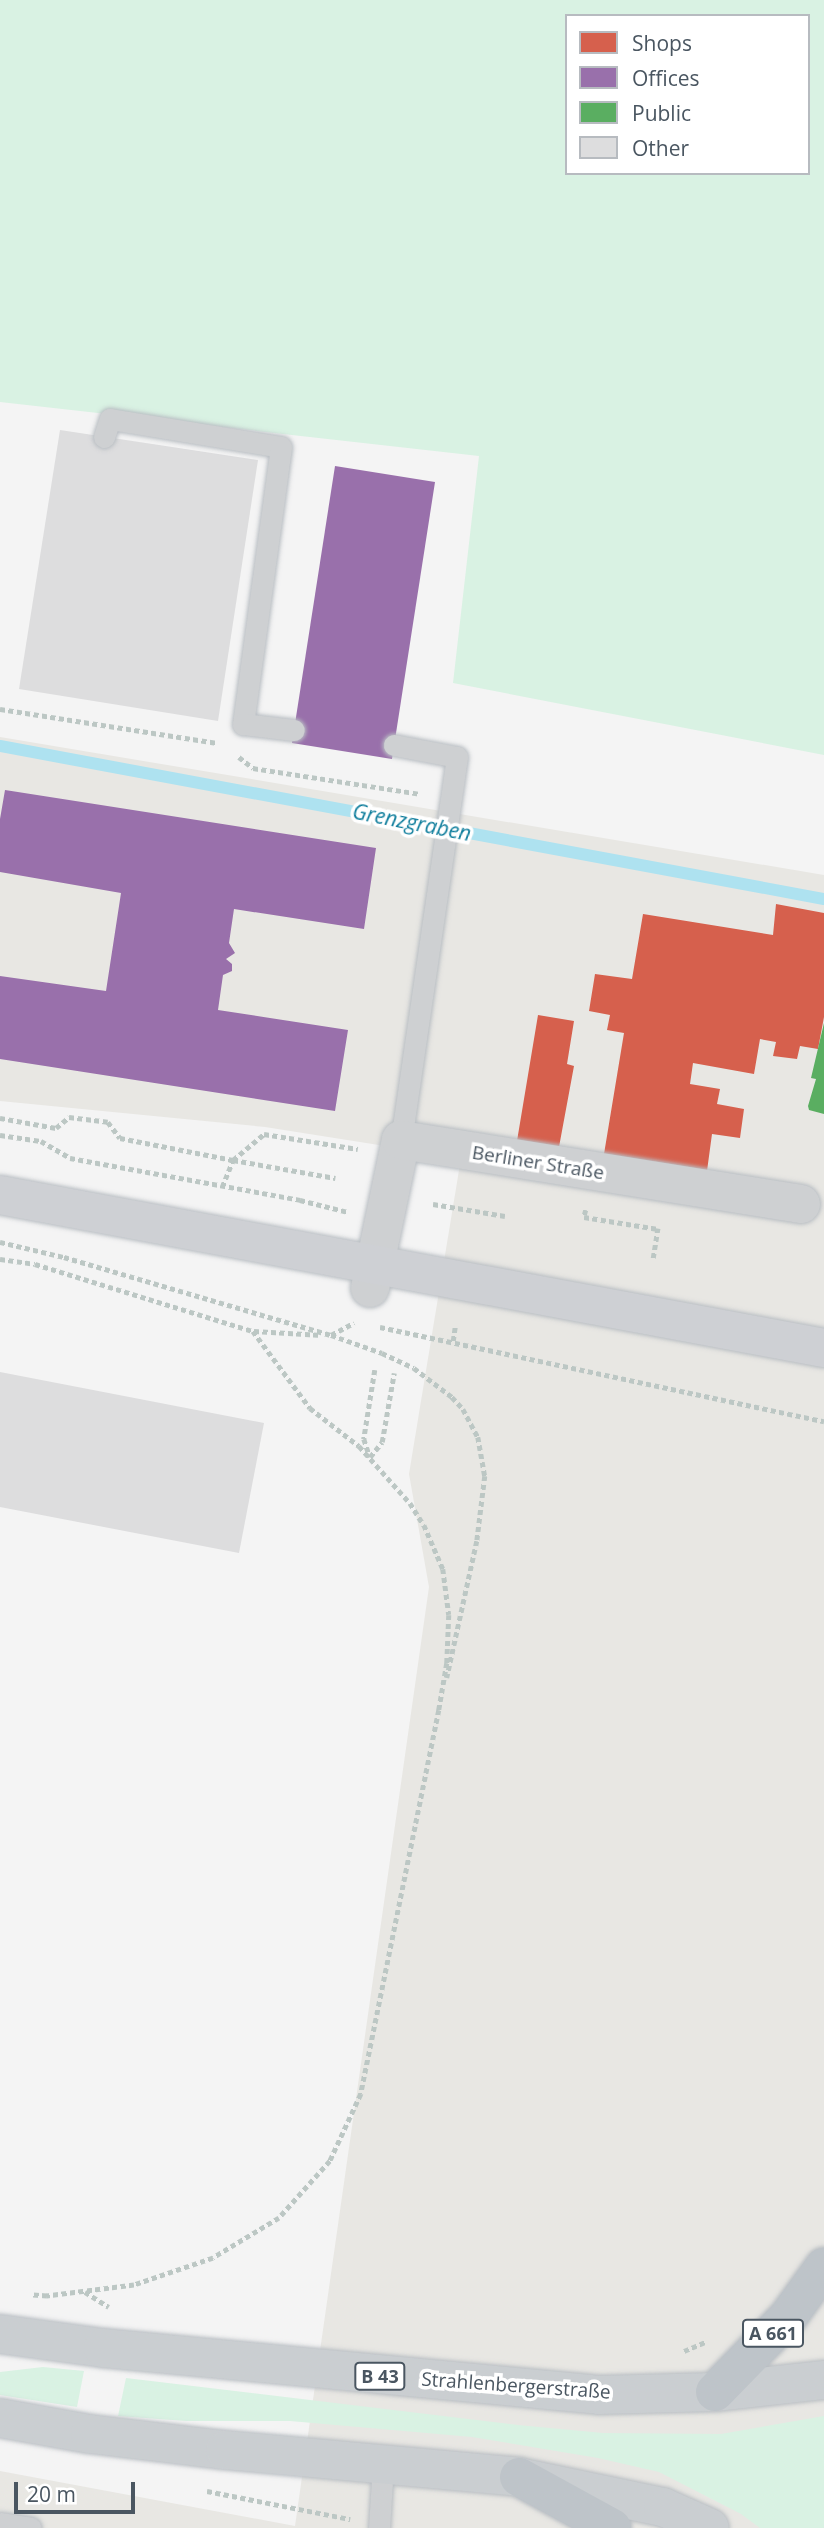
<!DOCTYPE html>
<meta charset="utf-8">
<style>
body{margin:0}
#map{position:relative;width:824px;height:2528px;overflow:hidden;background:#f4f4f4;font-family:"Open Sans",sans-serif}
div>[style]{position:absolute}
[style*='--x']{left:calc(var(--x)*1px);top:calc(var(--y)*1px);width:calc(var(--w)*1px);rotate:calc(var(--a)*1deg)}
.commercial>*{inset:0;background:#e8e7e3}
.green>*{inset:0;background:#d9f2e3}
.shops>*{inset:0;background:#d6604d}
.offices>*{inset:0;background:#9970ab}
.public>*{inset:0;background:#5aae61}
.stream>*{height:12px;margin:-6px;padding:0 6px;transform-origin:6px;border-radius:6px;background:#aee2f0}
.building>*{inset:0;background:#ddddde}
.path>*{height:4.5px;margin-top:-2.25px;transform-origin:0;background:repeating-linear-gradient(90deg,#bcc7c4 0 5px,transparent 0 8.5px)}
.roads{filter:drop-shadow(0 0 2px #b9bec3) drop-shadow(0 0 2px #b9bec3)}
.lane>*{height:21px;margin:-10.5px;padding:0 10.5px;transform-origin:10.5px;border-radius:10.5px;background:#ced0d2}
.street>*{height:38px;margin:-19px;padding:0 19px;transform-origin:19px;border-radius:19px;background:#ced0d2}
.secondary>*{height:38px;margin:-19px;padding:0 19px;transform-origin:19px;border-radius:19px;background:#ced0d4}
.primary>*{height:38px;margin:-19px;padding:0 19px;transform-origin:19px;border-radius:19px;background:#caced1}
.highway>*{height:38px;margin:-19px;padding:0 19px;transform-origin:19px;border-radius:19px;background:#bec4c9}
span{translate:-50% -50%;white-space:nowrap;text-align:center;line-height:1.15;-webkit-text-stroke:7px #fff;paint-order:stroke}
.shield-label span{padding:2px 5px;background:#fff;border:2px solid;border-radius:5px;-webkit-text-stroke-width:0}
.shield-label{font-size:18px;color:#4a5661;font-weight:700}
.street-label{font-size:19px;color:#4a5661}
.water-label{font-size:21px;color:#0c7c9b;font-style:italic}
.legend{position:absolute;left:565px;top:14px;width:245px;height:161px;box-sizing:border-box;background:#fff;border:2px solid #b7bbc0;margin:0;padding:9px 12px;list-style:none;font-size:21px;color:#4a5661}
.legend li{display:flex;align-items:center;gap:14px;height:35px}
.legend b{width:35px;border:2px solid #b7bbc0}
.scale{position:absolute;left:14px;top:2482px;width:121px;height:32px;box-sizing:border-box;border:4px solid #4a5661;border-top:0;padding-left:9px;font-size:21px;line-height:24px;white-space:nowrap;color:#4a5661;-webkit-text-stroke:5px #fff;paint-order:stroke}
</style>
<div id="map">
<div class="commercial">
<i style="clip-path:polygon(0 737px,824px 875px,824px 2528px,0 2528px,0 2471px,295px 2526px,429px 1587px,409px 1474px,461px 1158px,265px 1127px,0 1101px)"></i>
</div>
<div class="green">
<i style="clip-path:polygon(evenodd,0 0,824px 0,824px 755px,453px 683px,479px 456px,0 402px,0 0,567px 16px,808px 16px,808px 173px,567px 173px,567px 16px)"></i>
<i style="clip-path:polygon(43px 2367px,84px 2371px,77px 2407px,0 2395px,0 2372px)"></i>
<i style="clip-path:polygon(126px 2378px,518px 2425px,603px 2433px,721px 2434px,824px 2416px,824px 2528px,760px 2528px,741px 2514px,659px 2472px,598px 2458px,472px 2437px,290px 2421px,186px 2421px,118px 2416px)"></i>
</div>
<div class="shops">
<i style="clip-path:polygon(776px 904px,824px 913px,824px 1017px,818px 1049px,800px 1046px,797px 1059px,773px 1056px,776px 1042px,760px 1039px,754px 1074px,693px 1063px,690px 1084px,720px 1089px,717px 1104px,744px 1109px,740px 1138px,712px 1134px,707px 1171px,604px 1154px,624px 1033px,607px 1030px,610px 1015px,589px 1011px,595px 974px,632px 979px,643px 914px,773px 935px)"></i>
<i style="clip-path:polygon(538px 1015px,574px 1021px,567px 1064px,574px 1066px,559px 1147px,517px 1141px)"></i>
</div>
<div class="offices">
<i style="clip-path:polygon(335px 466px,435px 482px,392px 759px,292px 743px)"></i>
<i style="clip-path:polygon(5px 790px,376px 848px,364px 929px,234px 909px,229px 943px,235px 953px,226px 959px,232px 964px,232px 971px,223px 975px,218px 1010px,348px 1030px,335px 1111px,0 1059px,0 976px,106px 991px,121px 893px,0 872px,0 819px)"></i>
</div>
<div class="public">
<i style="clip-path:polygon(824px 1023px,824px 1114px,809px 1110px,808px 1106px,816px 1079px,811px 1078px)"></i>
</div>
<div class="stream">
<i style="--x:0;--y:746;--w:838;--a:10.52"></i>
</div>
<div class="building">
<i style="clip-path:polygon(60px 430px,258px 460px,218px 721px,19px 689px)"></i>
<i style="clip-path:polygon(0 1372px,264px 1423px,239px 1553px,0 1507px)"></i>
</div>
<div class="path">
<i style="--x:0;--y:709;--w:220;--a:8.9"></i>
<i style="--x:239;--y:757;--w:18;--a:38"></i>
<i style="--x:253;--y:768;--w:169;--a:8.8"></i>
<i style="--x:0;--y:1118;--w:57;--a:10.1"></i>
<i style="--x:56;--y:1128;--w:17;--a:-40"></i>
<i style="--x:69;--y:1117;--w:39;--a:7"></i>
<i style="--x:108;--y:1122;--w:20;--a:53"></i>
<i style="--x:120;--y:1138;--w:115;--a:11"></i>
<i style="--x:233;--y:1160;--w:40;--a:-40"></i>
<i style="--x:264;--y:1134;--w:95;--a:9.1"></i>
<i style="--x:0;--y:1135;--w:41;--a:8.3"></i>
<i style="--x:41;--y:1141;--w:34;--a:30"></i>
<i style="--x:70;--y:1158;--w:234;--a:10.3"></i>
<i style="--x:300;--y:1200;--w:49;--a:14"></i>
<i style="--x:222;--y:1187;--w:29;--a:-68"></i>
<i style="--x:233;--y:1160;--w:104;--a:10"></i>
<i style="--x:433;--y:1204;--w:73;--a:9.5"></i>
<i style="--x:586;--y:1210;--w:7;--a:106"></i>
<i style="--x:584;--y:1217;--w:75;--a:9.2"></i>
<i style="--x:0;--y:1242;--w:66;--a:13.2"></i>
<i style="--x:64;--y:1257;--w:278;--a:16.3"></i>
<i style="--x:331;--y:1335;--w:54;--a:19.4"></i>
<i style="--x:382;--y:1353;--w:35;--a:25"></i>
<i style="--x:414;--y:1368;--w:48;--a:37.3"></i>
<i style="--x:452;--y:1397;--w:16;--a:47"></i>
<i style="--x:463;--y:1409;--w:32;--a:62"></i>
<i style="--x:478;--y:1437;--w:40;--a:80"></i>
<i style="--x:485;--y:1476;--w:65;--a:97"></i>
<i style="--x:477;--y:1541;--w:140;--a:102.4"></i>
<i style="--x:653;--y:1258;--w:30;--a:-81"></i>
<i style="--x:0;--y:1259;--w:35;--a:8"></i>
<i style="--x:35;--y:1264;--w:228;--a:17.1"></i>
<i style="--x:253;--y:1331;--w:96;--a:53.5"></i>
<i style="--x:310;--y:1408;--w:62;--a:37.8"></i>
<i style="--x:359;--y:1446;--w:76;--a:48.2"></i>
<i style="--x:410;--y:1503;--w:26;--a:58"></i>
<i style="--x:424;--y:1525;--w:48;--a:66.6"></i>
<i style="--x:443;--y:1569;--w:46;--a:82.6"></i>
<i style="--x:449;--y:1615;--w:48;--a:92.4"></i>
<i style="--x:447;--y:1663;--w:48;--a:99.7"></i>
<i style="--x:439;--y:1710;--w:392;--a:101.5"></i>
<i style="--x:361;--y:2094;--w:74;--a:114.8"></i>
<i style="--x:330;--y:2161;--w:76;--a:131.8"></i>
<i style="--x:279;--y:2218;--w:77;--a:148.8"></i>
<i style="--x:213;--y:2258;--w:83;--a:161.1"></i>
<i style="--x:134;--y:2285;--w:88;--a:172.8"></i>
<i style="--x:47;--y:2296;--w:14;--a:-176"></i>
<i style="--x:380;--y:1327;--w:454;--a:12"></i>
<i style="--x:254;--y:1331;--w:68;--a:3.4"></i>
<i style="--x:331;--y:1335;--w:26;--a:-28"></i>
<i style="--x:453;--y:1341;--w:14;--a:-82"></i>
<i style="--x:375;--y:1370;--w:70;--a:99.1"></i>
<i style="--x:364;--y:1439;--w:19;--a:72"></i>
<i style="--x:370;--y:1457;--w:19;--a:-51"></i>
<i style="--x:382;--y:1442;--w:70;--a:-80.1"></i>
<i style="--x:85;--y:2292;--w:28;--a:32"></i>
<i style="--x:684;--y:2351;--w:23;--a:-23"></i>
<i style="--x:207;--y:2491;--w:146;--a:11.1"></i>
</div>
<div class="roads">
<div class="lane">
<i style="--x:104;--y:437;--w:19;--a:-72"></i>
<i style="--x:110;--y:419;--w:173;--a:9.3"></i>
<i style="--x:281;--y:447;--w:280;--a:97.8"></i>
<i style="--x:243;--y:724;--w:51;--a:6.7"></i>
<i style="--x:394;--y:745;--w:64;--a:10.8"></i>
<i style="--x:457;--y:757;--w:387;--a:98.3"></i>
<i style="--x:0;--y:2523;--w:31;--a:9"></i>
<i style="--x:379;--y:2528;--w:64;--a:-86.4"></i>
</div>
<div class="street">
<i style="--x:370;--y:1288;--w:151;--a:-78.2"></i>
<i style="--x:401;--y:1140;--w:405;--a:9.1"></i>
</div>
<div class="secondary">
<i style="--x:0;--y:1195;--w:838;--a:10.52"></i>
</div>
<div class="primary">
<i style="--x:0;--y:2334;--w:104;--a:7.7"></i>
<i style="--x:103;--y:2348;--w:499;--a:5.4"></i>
<i style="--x:600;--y:2395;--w:115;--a:-1.5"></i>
<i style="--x:715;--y:2392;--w:110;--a:-6.3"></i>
<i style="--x:0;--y:2418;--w:91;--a:10.1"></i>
<i style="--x:90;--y:2434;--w:136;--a:6.8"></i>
<i style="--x:225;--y:2450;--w:295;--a:5.2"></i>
<i style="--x:519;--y:2477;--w:147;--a:11.8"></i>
<i style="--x:663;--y:2507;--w:51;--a:24.1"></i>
</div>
<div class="highway">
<i style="--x:715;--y:2392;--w:105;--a:-45.8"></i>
<i style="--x:788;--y:2317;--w:62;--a:-54.2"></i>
<i style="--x:519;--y:2477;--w:106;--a:28.7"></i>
</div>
</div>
<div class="shield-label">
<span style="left:773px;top:2333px">A 661</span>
<span style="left:380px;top:2376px">B 43</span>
</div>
<div class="street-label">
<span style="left:538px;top:1163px;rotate:9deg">Berliner Straße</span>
<span style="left:516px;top:2386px;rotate:4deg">Strahlenbergerstraße</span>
</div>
<div class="water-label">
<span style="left:412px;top:822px;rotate:11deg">Grenzgraben</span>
</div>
<ul class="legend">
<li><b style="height:19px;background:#d6604d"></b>Shops</li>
<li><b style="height:19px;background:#9970ab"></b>Offices</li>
<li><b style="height:19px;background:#5aae61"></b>Public</li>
<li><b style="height:19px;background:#ddddde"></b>Other</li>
</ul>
<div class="scale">20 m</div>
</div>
